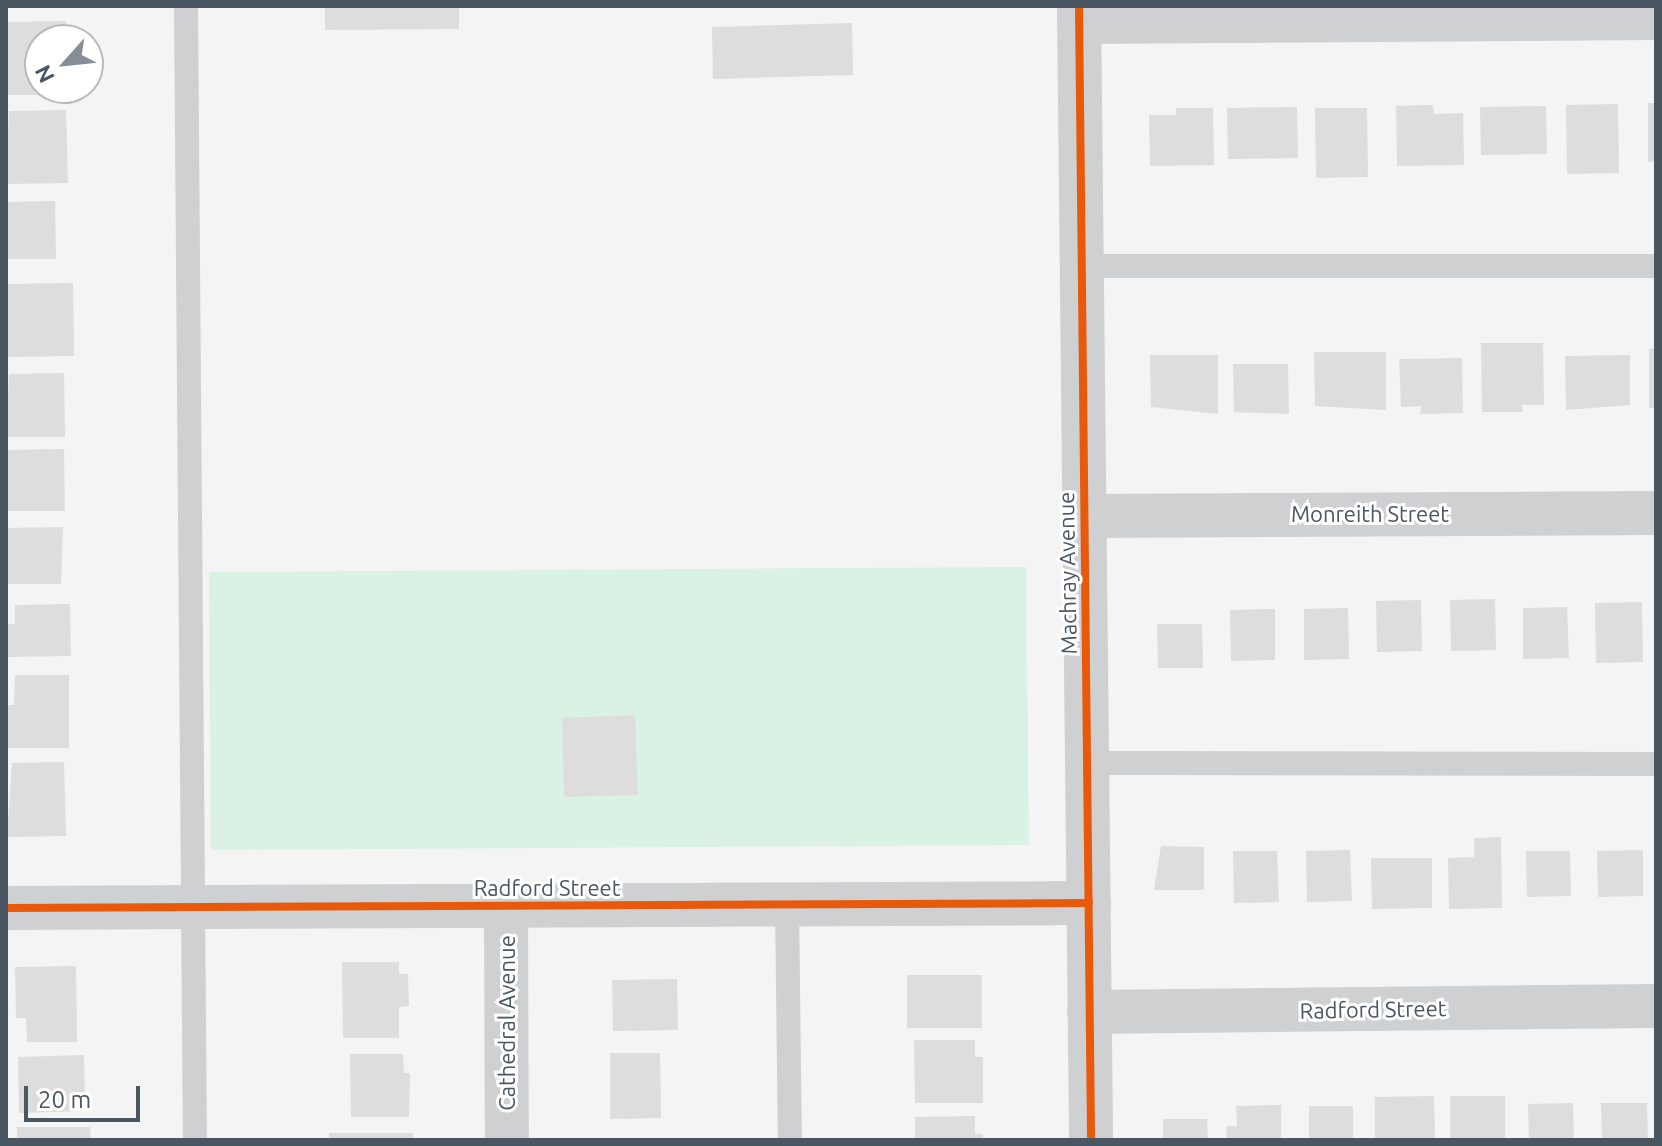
<!DOCTYPE html>
<style>
body{margin:0}
#map{position:relative;width:1662px;height:1146px;overflow:hidden;background:#f4f4f4;font-family:Ubuntu,sans-serif}
div>[style]{position:absolute}
[style*='--x']{left:calc(var(--x)*1px);top:calc(var(--y)*1px);width:calc(var(--w)*1px);rotate:calc(var(--a)*1deg)}
.green>*{inset:0;background:#d9f2e3}
.building>*{inset:0;background:#ddddde}
.lane>*{height:24px;margin:-12px;padding:0 12px;transform-origin:12px;border-radius:12px;background:#ced0d2}
.street>*{height:44px;margin:-22px;padding:0 22px;transform-origin:22px;border-radius:22px;background:#ced0d2}
.cycleway>*{height:8px;margin:-4px;padding:0 4px;transform-origin:4px;border-radius:4px;background:#e8590c}
span{translate:-50% -50%;white-space:nowrap;text-align:center;line-height:1.15;-webkit-text-stroke:6px #fff;paint-order:stroke}
.street-label{font-size:22px;color:#4a5661}
.frame{position:absolute;inset:0;border:8px solid #4a5661;pointer-events:none}
.north{position:absolute;left:24px;top:24px;width:80px;height:80px;box-sizing:border-box;background:#fff;border:2px solid #b7bbc0;border-radius:50%;rotate:243deg;font-size:22px;font-weight:700;line-height:32px;text-align:center;color:#4a5661}
.north::after{content:'';display:block;margin:auto;width:28px;height:36px;background:#868d94;clip-path:polygon(50% 0,100% 100%,50% 72%,0 100%)}
.scale{position:absolute;left:24px;top:1086px;width:116px;height:36px;box-sizing:border-box;border:4px solid #4a5661;border-top:0;padding-left:10px;font-size:24px;line-height:28px;white-space:nowrap;color:#4a5661;-webkit-text-stroke:6px #fff;paint-order:stroke}
</style>
<div id="map">
<div class="green">
<i style="clip-path:polygon(1026px 567px,1029px 845px,211px 850px,209px 572px)"></i>
</div>
<div class="building">
<i style="clip-path:polygon(325px 6px,459px 6px,459px 29px,325px 30px)"></i>
<i style="clip-path:polygon(66px 21px,66px 40px,40px 40px,40px 88px,67px 88px,67px 95px,6px 95px,8px 22px)"></i>
<i style="clip-path:polygon(852px 23px,853px 75px,713px 79px,712px 27px)"></i>
<i style="clip-path:polygon(1648px 103px,1656px 103px,1656px 161px,1648px 162px)"></i>
<i style="clip-path:polygon(1618px 104px,1619px 173px,1567px 174px,1566px 105px)"></i>
<i style="clip-path:polygon(1433px 105px,1434px 114px,1463px 113px,1464px 165px,1397px 166px,1396px 106px)"></i>
<i style="clip-path:polygon(1546px 106px,1547px 154px,1481px 155px,1480px 107px)"></i>
<i style="clip-path:polygon(1297px 107px,1298px 158px,1228px 159px,1227px 108px)"></i>
<i style="clip-path:polygon(1176px 108px,1213px 108px,1214px 165px,1150px 166px,1149px 115px,1176px 115px)"></i>
<i style="clip-path:polygon(1315px 108px,1367px 108px,1368px 177px,1316px 178px)"></i>
<i style="clip-path:polygon(66px 110px,68px 183px,6px 184px,9px 111px)"></i>
<i style="clip-path:polygon(55px 201px,56px 259px,8px 259px,8px 202px)"></i>
<i style="clip-path:polygon(73px 283px,74px 356px,6px 357px,6px 284px)"></i>
<i style="clip-path:polygon(1481px 343px,1543px 343px,1544px 405px,1522px 405px,1523px 412px,1482px 412px)"></i>
<i style="clip-path:polygon(1656px 348px,1656px 408px,1649px 408px,1649px 349px)"></i>
<i style="clip-path:polygon(1314px 352px,1386px 352px,1386px 410px,1315px 406px)"></i>
<i style="clip-path:polygon(1150px 355px,1218px 355px,1218px 414px,1151px 407px)"></i>
<i style="clip-path:polygon(1630px 355px,1630px 405px,1566px 410px,1565px 356px)"></i>
<i style="clip-path:polygon(1462px 358px,1463px 413px,1420px 414px,1421px 406px,1401px 407px,1399px 359px)"></i>
<i style="clip-path:polygon(1233px 364px,1288px 364px,1289px 414px,1234px 412px)"></i>
<i style="clip-path:polygon(64px 373px,65px 437px,6px 437px,9px 374px)"></i>
<i style="clip-path:polygon(64px 449px,65px 511px,6px 511px,6px 450px)"></i>
<i style="clip-path:polygon(63px 527px,61px 584px,7px 584px,6px 528px)"></i>
<i style="clip-path:polygon(1495px 599px,1496px 650px,1451px 651px,1450px 600px)"></i>
<i style="clip-path:polygon(1421px 600px,1422px 651px,1377px 652px,1376px 601px)"></i>
<i style="clip-path:polygon(1642px 602px,1643px 662px,1596px 663px,1595px 603px)"></i>
<i style="clip-path:polygon(70px 604px,71px 656px,8px 657px,8px 624px,15px 624px,15px 605px)"></i>
<i style="clip-path:polygon(1567px 607px,1569px 658px,1523px 659px,1523px 608px)"></i>
<i style="clip-path:polygon(1348px 608px,1349px 659px,1304px 660px,1304px 609px)"></i>
<i style="clip-path:polygon(1275px 609px,1275px 660px,1231px 661px,1230px 610px)"></i>
<i style="clip-path:polygon(1157px 624px,1202px 624px,1203px 668px,1158px 668px)"></i>
<i style="clip-path:polygon(15px 675px,69px 675px,69px 748px,8px 748px,7px 705px,14px 705px)"></i>
<i style="clip-path:polygon(635px 715px,638px 795px,564px 797px,562px 718px)"></i>
<i style="clip-path:polygon(64px 762px,66px 836px,7px 837px,12px 763px)"></i>
<i style="clip-path:polygon(1501px 837px,1502px 908px,1449px 909px,1448px 858px,1474px 857px,1474px 838px)"></i>
<i style="clip-path:polygon(1161px 846px,1204px 847px,1204px 890px,1154px 890px)"></i>
<i style="clip-path:polygon(1350px 850px,1352px 901px,1307px 902px,1306px 851px)"></i>
<i style="clip-path:polygon(1643px 850px,1643px 896px,1598px 897px,1597px 851px)"></i>
<i style="clip-path:polygon(1233px 851px,1277px 851px,1279px 902px,1234px 903px)"></i>
<i style="clip-path:polygon(1526px 851px,1570px 851px,1571px 896px,1527px 897px)"></i>
<i style="clip-path:polygon(1371px 858px,1432px 858px,1432px 908px,1372px 909px)"></i>
<i style="clip-path:polygon(342px 962px,399px 962px,399px 974px,408px 974px,409px 1006px,399px 1007px,399px 1038px,343px 1038px)"></i>
<i style="clip-path:polygon(76px 966px,77px 1042px,27px 1042px,26px 1018px,16px 1018px,15px 967px)"></i>
<i style="clip-path:polygon(907px 975px,982px 975px,982px 1028px,907px 1028px)"></i>
<i style="clip-path:polygon(677px 979px,678px 1030px,613px 1031px,612px 980px)"></i>
<i style="clip-path:polygon(914px 1040px,975px 1040px,975px 1057px,983px 1057px,983px 1103px,915px 1103px)"></i>
<i style="clip-path:polygon(610px 1053px,660px 1053px,661px 1118px,610px 1119px)"></i>
<i style="clip-path:polygon(350px 1054px,403px 1054px,404px 1073px,410px 1073px,409px 1117px,351px 1117px)"></i>
<i style="clip-path:polygon(84px 1055px,85px 1111px,19px 1113px,18px 1057px)"></i>
<i style="clip-path:polygon(1434px 1096px,1435px 1140px,1375px 1140px,1375px 1097px)"></i>
<i style="clip-path:polygon(1450px 1096px,1505px 1096px,1505px 1140px,1450px 1140px)"></i>
<i style="clip-path:polygon(1573px 1103px,1574px 1140px,1529px 1140px,1528px 1104px)"></i>
<i style="clip-path:polygon(1601px 1103px,1647px 1103px,1648px 1140px,1602px 1140px)"></i>
<i style="clip-path:polygon(1281px 1105px,1281px 1140px,1226px 1140px,1227px 1126px,1237px 1126px,1236px 1106px)"></i>
<i style="clip-path:polygon(1309px 1106px,1353px 1106px,1353px 1140px,1309px 1140px)"></i>
<i style="clip-path:polygon(975px 1116px,975px 1134px,983px 1134px,983px 1140px,915px 1140px,915px 1117px)"></i>
<i style="clip-path:polygon(1163px 1119px,1207px 1119px,1208px 1140px,1163px 1140px)"></i>
<i style="clip-path:polygon(17px 1127px,90px 1127px,91px 1140px,17px 1140px)"></i>
<i style="clip-path:polygon(329px 1133px,413px 1133px,413px 1140px,329px 1140px)"></i>
</div>
<div class="lane">
<i style="--x:186;--y:6;--w:1134;--a:89.55"></i>
<i style="--x:1080;--y:266;--w:576;--a:0"></i>
<i style="--x:1088;--y:763;--w:568;--a:0.1"></i>
<i style="--x:787;--y:904;--w:236;--a:89.3"></i>
</div>
<div class="street">
<i style="--x:1079;--y:6;--w:1134;--a:89.39"></i>
<i style="--x:1079;--y:22;--w:577;--a:-0.4"></i>
<i style="--x:1085;--y:516;--w:571;--a:-0.3"></i>
<i style="--x:506;--y:905;--w:235;--a:89.8"></i>
<i style="--x:6;--y:908;--w:1083;--a:-0.26"></i>
<i style="--x:1089;--y:1012;--w:567;--a:-0.61"></i>
</div>
<div class="cycleway">
<i style="--x:1079;--y:6;--w:1134;--a:89.39"></i>
<i style="--x:6;--y:908;--w:1083;--a:-0.26"></i>
</div>
<div class="street-label">
<span style="left:1370px;top:514px">Monreith Street</span>
<span style="left:1067px;top:573px;rotate:-91deg">Machray Avenue</span>
<span style="left:547px;top:888px">Radford Street</span>
<span style="left:1373px;top:1009px;rotate:-1deg">Radford Street</span>
<span style="left:507px;top:1023px;rotate:-90deg">Cathedral Avenue</span>
</div>
<div class="frame"></div>
<div class="north">N</div>
<div class="scale">20 m</div>
</div>
